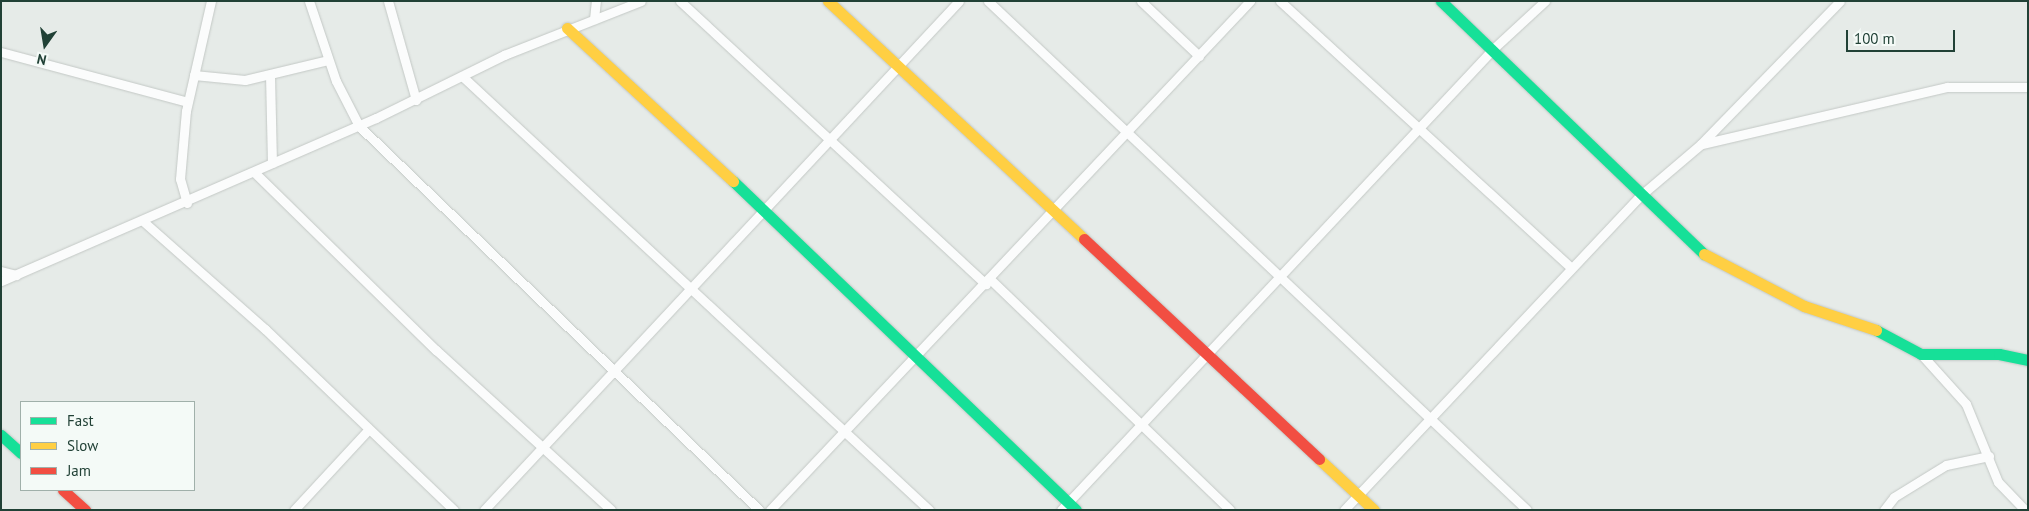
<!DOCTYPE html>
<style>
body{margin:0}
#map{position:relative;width:2029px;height:511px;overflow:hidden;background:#e6ebe8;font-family:"PT Sans",sans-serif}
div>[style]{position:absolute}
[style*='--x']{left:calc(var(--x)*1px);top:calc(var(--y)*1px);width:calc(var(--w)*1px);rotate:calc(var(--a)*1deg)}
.roads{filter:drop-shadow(0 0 1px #c3c8c5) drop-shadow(0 0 1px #c3c8c5)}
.street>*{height:9px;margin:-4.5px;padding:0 4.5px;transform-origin:4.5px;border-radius:4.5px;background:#fbfcfc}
.fast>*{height:11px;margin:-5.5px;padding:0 5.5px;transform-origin:5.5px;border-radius:5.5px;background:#16e098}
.slow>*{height:11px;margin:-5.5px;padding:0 5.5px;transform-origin:5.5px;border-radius:5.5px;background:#ffcf43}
.jam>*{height:11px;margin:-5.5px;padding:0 5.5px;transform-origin:5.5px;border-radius:5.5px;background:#f24e42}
span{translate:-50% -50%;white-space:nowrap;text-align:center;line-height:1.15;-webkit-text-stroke:4.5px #f4faf7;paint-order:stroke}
.frame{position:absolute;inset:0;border:2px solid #214136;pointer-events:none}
.legend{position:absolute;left:20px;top:401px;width:175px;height:90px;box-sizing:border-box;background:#f4faf7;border:1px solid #a0b0aa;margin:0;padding:6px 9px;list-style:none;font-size:15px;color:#214136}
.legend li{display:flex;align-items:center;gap:10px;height:25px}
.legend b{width:25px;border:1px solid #a0b0aa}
.north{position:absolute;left:20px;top:20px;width:50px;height:50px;-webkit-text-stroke:4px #f4faf7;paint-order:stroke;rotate:193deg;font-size:14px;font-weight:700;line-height:20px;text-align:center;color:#214136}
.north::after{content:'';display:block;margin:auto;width:18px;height:22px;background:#214136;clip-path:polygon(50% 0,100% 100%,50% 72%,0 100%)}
.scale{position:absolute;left:1846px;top:30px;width:109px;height:22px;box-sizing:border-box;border:2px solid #214136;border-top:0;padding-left:6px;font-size:15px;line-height:18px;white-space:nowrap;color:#214136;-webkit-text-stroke:4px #f4faf7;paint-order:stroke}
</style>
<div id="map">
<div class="roads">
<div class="street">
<i style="--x:309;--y:1;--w:84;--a:71.4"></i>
<i style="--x:336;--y:81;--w:51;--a:62.9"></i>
<i style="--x:359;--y:126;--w:554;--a:43.83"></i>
<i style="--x:388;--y:1;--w:103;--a:74.2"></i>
<i style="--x:680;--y:1;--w:417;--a:42.8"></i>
<i style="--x:988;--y:1;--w:741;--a:43.36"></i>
<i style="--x:1141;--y:1;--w:80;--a:43.5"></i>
<i style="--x:1280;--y:1;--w:395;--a:42.5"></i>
<i style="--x:594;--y:19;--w:18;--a:-84"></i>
<i style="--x:1;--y:52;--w:193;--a:15"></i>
<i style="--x:194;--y:75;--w:51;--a:5.6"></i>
<i style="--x:245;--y:80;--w:85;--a:-13.5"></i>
<i style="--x:270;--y:75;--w:88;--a:88.7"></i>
<i style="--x:462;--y:76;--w:638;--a:42.9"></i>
<i style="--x:1702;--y:144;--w:252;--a:-13.1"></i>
<i style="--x:1947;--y:87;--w:81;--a:0"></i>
<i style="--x:254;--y:172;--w:255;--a:44.4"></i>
<i style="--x:436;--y:350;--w:237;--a:42.4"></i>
<i style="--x:187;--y:203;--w:25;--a:-106"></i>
<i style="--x:180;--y:179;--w:68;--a:-85"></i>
<i style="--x:186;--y:111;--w:113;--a:-77.2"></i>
<i style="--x:144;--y:222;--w:162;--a:41.5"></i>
<i style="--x:265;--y:329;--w:262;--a:43.8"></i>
<i style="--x:1;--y:271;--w:16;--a:15"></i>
<i style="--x:990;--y:279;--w:333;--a:43.9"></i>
<i style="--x:1;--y:281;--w:409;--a:-23.5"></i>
<i style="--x:376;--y:118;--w:143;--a:-26.2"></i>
<i style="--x:504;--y:55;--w:147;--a:-21.5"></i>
<i style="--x:1921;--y:354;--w:67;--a:48"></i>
<i style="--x:1966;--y:404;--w:84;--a:67.7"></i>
<i style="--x:1998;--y:482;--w:39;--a:46"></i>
<i style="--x:294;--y:510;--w:110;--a:-47.2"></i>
<i style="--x:484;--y:510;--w:696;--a:-46.98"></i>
<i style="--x:770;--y:510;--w:700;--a:-46.68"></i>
<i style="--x:1061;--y:510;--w:632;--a:-46.86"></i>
<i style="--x:1493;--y:49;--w:71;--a:-42.7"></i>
<i style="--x:1344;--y:510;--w:432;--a:-46.7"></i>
<i style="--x:1640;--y:196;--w:80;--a:-40.4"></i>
<i style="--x:1701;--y:144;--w:199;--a:-45.8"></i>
<i style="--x:1884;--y:510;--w:16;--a:-52"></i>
<i style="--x:1894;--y:497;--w:61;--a:-31.6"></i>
<i style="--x:1946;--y:465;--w:44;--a:-11.8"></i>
</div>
<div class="fast">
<i style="--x:1441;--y:1;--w:365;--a:43.9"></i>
<i style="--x:733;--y:181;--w:475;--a:43.8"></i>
<i style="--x:1876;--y:330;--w:51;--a:28.1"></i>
<i style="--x:1921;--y:354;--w:78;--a:0"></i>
<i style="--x:1999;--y:354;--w:30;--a:12"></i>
<i style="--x:1;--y:435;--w:27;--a:42"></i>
</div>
<div class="slow">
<i style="--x:828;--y:1;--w:350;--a:42.9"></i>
<i style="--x:567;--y:28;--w:226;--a:42.7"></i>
<i style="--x:1704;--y:254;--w:113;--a:27.5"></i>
<i style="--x:1804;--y:306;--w:76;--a:18.4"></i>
<i style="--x:1319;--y:459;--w:75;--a:42.8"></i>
</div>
<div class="jam">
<i style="--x:1084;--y:239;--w:322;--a:43.1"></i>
<i style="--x:63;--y:490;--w:30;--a:42"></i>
</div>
</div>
<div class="frame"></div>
<ul class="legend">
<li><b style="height:6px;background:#16e098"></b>Fast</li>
<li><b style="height:6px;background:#ffcf43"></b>Slow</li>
<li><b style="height:6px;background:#f24e42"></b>Jam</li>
</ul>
<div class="north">N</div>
<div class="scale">100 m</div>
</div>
